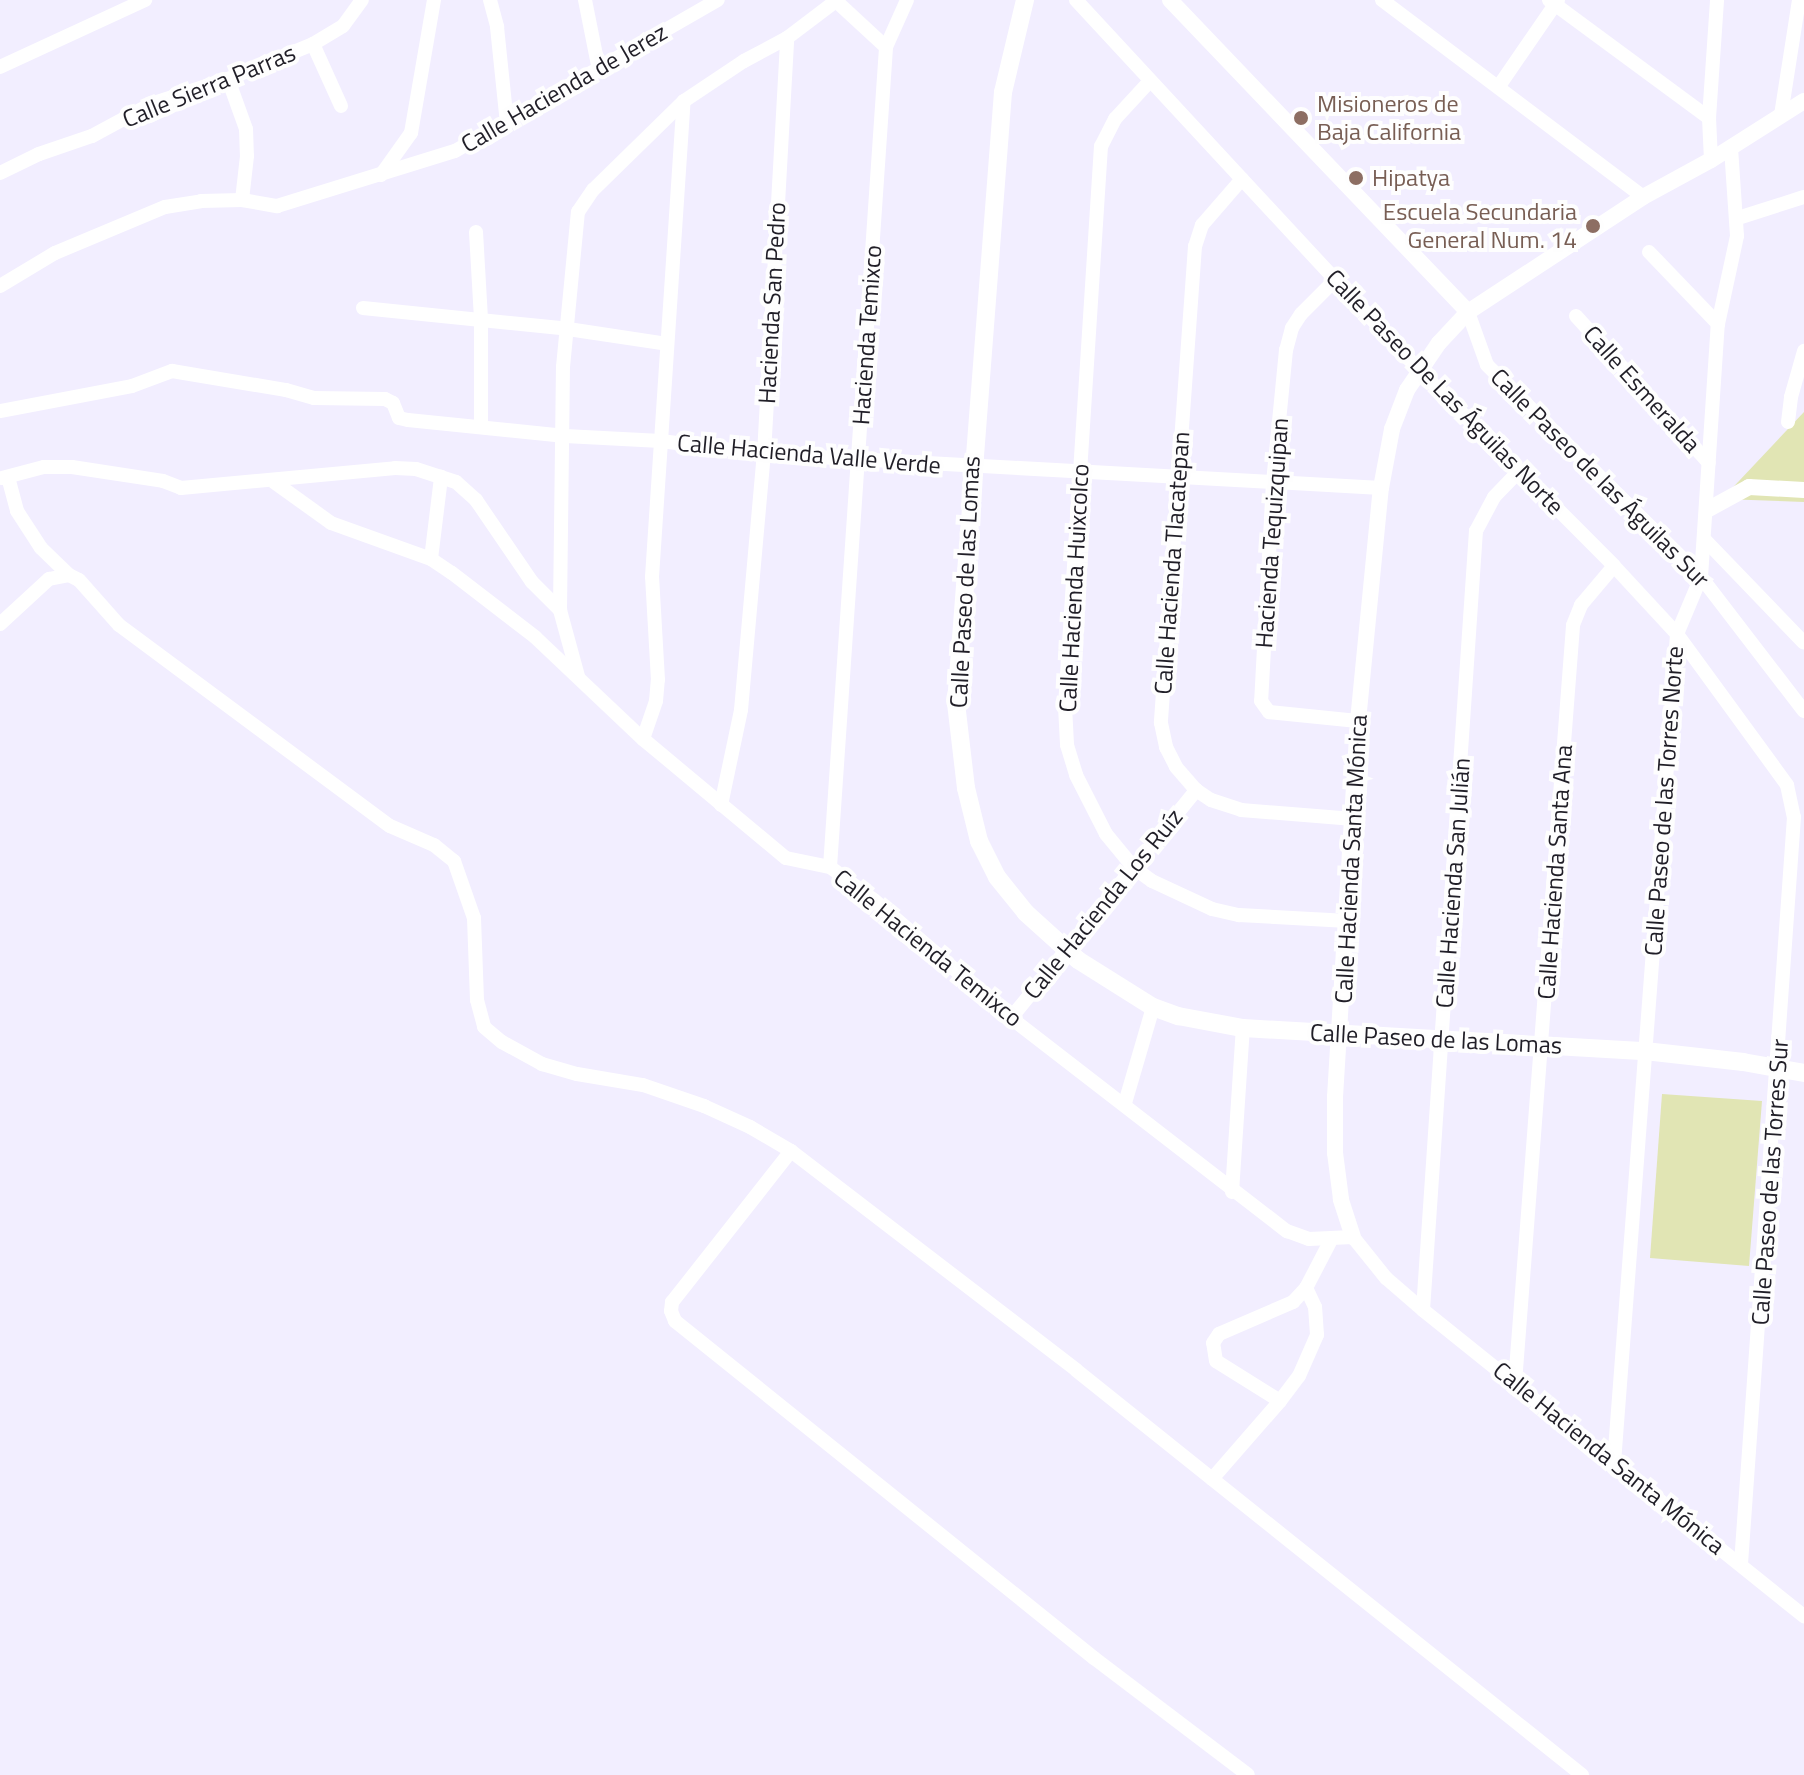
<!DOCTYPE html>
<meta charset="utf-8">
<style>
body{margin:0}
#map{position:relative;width:1804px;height:1775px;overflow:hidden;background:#f2eeff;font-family:"Titillium Web",sans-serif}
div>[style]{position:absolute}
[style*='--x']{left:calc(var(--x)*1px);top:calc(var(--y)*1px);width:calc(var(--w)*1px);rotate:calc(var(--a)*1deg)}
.green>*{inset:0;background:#e1e5b4}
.minor>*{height:14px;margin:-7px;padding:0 7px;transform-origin:7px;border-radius:7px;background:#fff}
.tertiary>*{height:16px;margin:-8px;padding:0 8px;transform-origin:8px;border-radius:8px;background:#fff}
.secondary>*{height:18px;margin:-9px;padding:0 9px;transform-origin:9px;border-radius:9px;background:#fff}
.dots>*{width:22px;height:22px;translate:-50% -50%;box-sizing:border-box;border:4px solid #fefefe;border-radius:50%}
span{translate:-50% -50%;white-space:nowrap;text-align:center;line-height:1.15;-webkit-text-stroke:8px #fefefe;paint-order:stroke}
.street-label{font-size:24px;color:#201e27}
.education-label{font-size:24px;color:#785e54}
.left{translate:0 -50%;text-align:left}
.right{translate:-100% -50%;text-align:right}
</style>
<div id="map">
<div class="green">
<i style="clip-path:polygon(1804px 412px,1804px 502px,1722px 499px)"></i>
<i style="clip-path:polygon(1662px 1094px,1762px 1101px,1749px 1266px,1650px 1258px)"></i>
</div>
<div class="minor">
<i style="--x:490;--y:0;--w:28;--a:75"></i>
<i style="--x:497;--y:27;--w:97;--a:84.1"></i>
<i style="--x:585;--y:0;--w:71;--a:78.7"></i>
<i style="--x:835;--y:0;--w:69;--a:42.7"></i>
<i style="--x:1076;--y:0;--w:505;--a:47.17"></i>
<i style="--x:1419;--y:370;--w:276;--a:45.1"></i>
<i style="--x:1614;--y:566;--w:93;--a:47.2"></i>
<i style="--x:1677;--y:634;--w:187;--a:53.9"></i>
<i style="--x:1787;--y:785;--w:33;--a:78"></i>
<i style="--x:1794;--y:817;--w:748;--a:94.06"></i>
<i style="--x:1382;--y:0;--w:327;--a:37"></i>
<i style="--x:1549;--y:0;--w:199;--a:36.4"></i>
<i style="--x:313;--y:44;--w:68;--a:65.7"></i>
<i style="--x:0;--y:67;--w:160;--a:-24.8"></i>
<i style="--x:228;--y:79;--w:53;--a:70.2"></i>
<i style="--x:246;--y:129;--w:27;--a:88"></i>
<i style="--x:247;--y:156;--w:44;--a:96.5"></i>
<i style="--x:1149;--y:82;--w:50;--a:132.6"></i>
<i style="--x:1115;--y:119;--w:30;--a:117"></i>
<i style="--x:1101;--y:146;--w:561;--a:93.68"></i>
<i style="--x:1065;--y:706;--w:39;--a:87"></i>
<i style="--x:1067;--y:745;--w:31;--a:73"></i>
<i style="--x:1076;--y:775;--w:66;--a:63"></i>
<i style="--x:1106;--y:834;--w:44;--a:50.5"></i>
<i style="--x:1134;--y:868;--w:22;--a:36"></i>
<i style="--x:1152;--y:881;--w:66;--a:25"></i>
<i style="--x:1212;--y:909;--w:28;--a:13"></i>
<i style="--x:1239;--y:915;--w:109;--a:3.2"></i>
<i style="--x:1499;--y:86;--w:104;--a:-55.5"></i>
<i style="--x:1781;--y:115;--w:116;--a:-81.1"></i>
<i style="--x:1711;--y:160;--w:42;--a:-92.7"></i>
<i style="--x:1709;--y:118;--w:118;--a:-86.1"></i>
<i style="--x:0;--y:173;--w:43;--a:-26"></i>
<i style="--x:39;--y:154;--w:56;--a:-18.8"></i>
<i style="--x:92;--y:136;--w:67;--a:-28.5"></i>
<i style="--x:151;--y:104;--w:81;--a:-18"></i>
<i style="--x:228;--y:79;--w:92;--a:-22.4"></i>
<i style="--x:313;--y:44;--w:35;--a:-31"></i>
<i style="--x:343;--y:26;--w:32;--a:-54"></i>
<i style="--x:381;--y:175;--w:52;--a:-54.5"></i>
<i style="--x:411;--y:133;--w:135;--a:-80.2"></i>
<i style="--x:1242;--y:179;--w:61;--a:131"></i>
<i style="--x:1202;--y:225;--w:22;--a:108"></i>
<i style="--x:1195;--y:246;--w:478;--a:94.1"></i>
<i style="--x:1161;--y:723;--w:25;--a:78"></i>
<i style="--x:1166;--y:747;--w:22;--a:63"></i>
<i style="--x:1176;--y:767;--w:30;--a:49"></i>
<i style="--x:1196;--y:790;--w:18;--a:34"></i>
<i style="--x:1211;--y:800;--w:32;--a:18"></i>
<i style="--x:1241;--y:810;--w:113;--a:4.6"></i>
<i style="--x:1738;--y:218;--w:69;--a:-17.7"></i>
<i style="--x:476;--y:232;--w:88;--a:86.7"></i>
<i style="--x:481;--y:320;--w:107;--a:90"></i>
<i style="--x:1649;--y:252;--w:100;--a:46.2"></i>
<i style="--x:1335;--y:280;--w:48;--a:135"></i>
<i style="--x:1301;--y:314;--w:17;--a:123"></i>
<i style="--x:1292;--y:328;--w:23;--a:105"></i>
<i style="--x:1286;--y:350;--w:133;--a:95.6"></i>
<i style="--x:1273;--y:482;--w:219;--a:93.1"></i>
<i style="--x:1261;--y:701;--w:14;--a:54"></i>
<i style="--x:1269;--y:712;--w:89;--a:5.8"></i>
<i style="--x:0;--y:286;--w:64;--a:-31"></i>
<i style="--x:55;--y:253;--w:119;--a:-22.7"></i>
<i style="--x:165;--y:207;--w:36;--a:-9"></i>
<i style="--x:201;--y:201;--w:41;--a:-1.4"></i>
<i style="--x:242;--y:200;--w:36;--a:10"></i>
<i style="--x:277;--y:206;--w:186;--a:-17.2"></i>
<i style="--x:455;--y:151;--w:303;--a:-29.9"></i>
<i style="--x:363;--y:308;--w:206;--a:5.8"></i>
<i style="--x:568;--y:329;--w:100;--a:8.6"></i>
<i style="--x:1468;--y:312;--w:56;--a:70.3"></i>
<i style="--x:1487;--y:365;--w:301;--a:44.7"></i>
<i style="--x:1701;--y:577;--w:169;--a:52.5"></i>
<i style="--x:1576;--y:316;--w:198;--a:47.9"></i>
<i style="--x:0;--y:411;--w:134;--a:-10.7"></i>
<i style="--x:132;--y:386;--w:43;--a:-20.6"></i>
<i style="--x:172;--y:371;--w:116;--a:9.5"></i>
<i style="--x:286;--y:390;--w:29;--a:16"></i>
<i style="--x:314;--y:398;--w:71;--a:0.8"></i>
<i style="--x:385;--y:399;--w:9;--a:27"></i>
<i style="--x:393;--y:403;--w:16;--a:68"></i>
<i style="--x:399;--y:418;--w:9;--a:13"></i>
<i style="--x:408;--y:420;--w:158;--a:5.8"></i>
<i style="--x:565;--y:436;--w:96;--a:3"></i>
<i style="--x:661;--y:441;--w:104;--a:7.2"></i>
<i style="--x:764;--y:454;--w:618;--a:3.15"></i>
<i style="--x:1788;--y:422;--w:25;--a:-83"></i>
<i style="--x:1791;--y:397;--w:48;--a:-74.2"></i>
<i style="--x:8;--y:477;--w:35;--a:75"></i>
<i style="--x:17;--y:511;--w:44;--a:57"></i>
<i style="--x:41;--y:548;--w:39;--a:44"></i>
<i style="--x:69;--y:575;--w:11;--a:27"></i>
<i style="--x:79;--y:580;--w:60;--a:48.4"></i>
<i style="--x:119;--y:625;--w:337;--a:36.6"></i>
<i style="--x:390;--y:826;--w:48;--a:23.4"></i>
<i style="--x:434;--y:845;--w:26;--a:39"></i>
<i style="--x:454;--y:861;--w:60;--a:70.7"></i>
<i style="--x:474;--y:918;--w:82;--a:87.9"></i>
<i style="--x:477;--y:1000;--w:28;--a:75"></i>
<i style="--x:484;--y:1027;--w:23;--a:40"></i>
<i style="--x:502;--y:1042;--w:46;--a:28.8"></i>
<i style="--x:542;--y:1064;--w:36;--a:16"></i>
<i style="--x:577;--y:1074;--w:67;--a:9.5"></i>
<i style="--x:643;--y:1085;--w:65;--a:19"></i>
<i style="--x:704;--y:1106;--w:51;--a:24.5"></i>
<i style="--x:750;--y:1127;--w:48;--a:30.3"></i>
<i style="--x:791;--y:1151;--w:359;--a:37.5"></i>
<i style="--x:1076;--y:1370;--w:648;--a:38.67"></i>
<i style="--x:2;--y:478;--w:43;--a:-14.7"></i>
<i style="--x:44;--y:467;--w:28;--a:0"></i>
<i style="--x:72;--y:467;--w:92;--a:8.7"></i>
<i style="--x:163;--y:481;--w:19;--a:21"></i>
<i style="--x:181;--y:488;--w:215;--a:-5.3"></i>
<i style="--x:395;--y:468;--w:21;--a:3"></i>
<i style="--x:416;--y:469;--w:42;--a:18"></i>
<i style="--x:456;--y:482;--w:27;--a:42"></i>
<i style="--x:476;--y:500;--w:99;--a:55.7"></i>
<i style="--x:532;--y:582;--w:40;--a:45"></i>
<i style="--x:274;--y:482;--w:70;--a:35.7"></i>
<i style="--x:331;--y:523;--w:106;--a:19.8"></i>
<i style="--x:431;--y:559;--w:25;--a:34"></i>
<i style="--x:452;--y:573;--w:105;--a:37.6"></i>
<i style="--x:535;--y:637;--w:149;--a:43.4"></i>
<i style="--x:643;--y:739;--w:186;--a:39.8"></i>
<i style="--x:786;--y:858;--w:45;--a:11.6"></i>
<i style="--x:830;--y:867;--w:55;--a:36.9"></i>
<i style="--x:874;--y:900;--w:181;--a:40.7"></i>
<i style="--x:1011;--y:1018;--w:349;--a:37.7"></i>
<i style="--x:1287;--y:1231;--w:23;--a:20"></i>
<i style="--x:1309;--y:1239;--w:44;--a:-2.6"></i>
<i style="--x:1353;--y:1237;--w:53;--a:51.2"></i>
<i style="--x:1386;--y:1278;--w:49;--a:40.9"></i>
<i style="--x:1423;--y:1310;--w:489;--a:38.8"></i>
<i style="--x:1706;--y:541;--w:141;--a:46.1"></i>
<i style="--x:431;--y:559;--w:83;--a:-83"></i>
<i style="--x:0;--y:624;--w:67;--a:-42.6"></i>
<i style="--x:49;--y:579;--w:20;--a:-11"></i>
<i style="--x:578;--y:676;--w:68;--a:-105.3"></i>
<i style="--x:560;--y:610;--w:243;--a:-89.3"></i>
<i style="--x:563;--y:367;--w:156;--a:-84.5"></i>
<i style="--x:578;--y:212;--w:27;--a:-56"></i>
<i style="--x:593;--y:190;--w:127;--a:-44.4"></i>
<i style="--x:684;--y:101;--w:72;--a:-33.7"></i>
<i style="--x:744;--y:61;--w:49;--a:-28.1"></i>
<i style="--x:787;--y:38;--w:61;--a:-37.1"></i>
<i style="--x:643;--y:739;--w:40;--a:-71.1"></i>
<i style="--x:656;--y:701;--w:21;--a:-85"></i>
<i style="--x:658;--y:680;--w:103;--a:-93.3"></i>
<i style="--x:652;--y:577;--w:477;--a:-86.2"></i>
<i style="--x:721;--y:805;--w:97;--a:-78.1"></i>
<i style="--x:741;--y:710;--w:257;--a:-84.9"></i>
<i style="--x:764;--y:454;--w:417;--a:-86.8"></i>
<i style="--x:830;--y:867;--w:822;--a:-86.09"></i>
<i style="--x:886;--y:47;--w:51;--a:-65.9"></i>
<i style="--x:1011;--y:1018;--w:294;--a:-50.9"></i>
<i style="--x:1125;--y:1103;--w:100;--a:-73.7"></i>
<i style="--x:791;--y:1151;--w:192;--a:128.2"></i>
<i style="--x:672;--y:1302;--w:9;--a:96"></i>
<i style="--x:671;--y:1311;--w:11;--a:68"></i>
<i style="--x:675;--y:1321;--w:538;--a:38.81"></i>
<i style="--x:1094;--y:1658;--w:193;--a:37.2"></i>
<i style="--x:1232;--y:1192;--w:164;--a:-86.2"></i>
<i style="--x:1423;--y:1310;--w:781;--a:-86.11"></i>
<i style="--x:1476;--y:531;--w:38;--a:-62"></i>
<i style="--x:1494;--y:497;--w:36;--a:-46"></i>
<i style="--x:1515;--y:1383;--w:760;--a:-85.62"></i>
<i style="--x:1573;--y:625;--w:22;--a:-68"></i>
<i style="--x:1581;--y:605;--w:51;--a:-49.8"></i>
<i style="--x:1280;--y:1401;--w:31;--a:-53"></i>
<i style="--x:1299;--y:1376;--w:45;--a:-66.3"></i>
<i style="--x:1317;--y:1335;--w:28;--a:-94"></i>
<i style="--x:1315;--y:1307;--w:21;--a:-115"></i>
<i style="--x:1614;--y:1463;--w:831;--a:-85.65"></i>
<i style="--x:1677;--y:634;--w:62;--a:-67.2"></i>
<i style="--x:1701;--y:577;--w:254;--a:-86.2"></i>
<i style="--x:1718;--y:324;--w:90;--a:-77.8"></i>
<i style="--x:1737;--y:236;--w:89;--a:-93.9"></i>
<i style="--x:1212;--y:1479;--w:103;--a:-48.9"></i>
<i style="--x:1280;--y:1401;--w:75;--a:-148"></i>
<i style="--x:1216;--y:1361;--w:18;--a:-99"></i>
<i style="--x:1213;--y:1343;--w:11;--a:-56"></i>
<i style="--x:1219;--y:1334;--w:81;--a:-23.4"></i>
<i style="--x:1293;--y:1302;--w:19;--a:-47"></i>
<i style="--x:1306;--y:1288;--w:54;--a:-62.5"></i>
</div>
<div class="tertiary">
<i style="--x:1170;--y:0;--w:431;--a:46.3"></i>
<i style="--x:1707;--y:510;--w:48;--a:-28.7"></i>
<i style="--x:1749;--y:487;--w:55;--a:3.1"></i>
<i style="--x:1353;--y:1237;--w:40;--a:-108"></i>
<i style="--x:1341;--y:1199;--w:46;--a:-97.4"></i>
<i style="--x:1335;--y:1153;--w:56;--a:-90"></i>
<i style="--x:1335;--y:1097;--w:377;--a:-86.5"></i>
<i style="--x:1358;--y:721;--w:234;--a:-84.4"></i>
<i style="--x:1381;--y:488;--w:60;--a:-79.4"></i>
<i style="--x:1392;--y:429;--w:42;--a:-69"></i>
<i style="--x:1407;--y:390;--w:57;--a:-55.8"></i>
<i style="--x:1439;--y:343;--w:42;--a:-46.9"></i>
<i style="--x:1468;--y:312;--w:209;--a:-33.3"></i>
<i style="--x:1643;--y:197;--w:77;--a:-28.6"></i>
<i style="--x:1711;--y:160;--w:110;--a:-32.4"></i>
</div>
<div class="secondary">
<i style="--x:1025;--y:0;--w:95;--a:103.4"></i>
<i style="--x:1003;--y:92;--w:613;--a:94.4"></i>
<i style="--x:956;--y:703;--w:86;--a:83.3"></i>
<i style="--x:966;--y:788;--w:55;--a:76.2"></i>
<i style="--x:979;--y:841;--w:40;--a:63.4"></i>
<i style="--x:997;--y:877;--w:46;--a:51.1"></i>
<i style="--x:1026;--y:913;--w:70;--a:42.1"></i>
<i style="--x:1078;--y:960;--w:89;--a:32.1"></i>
<i style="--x:1153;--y:1007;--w:27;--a:20"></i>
<i style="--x:1178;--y:1016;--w:66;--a:10.5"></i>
<i style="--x:1243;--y:1028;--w:403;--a:3.3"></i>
<i style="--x:1645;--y:1051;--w:99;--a:6.4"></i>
<i style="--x:1743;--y:1062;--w:62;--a:10.2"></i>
</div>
<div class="dots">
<i style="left:1301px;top:118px;background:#8d6e63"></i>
<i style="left:1356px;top:178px;background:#8d6e63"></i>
<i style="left:1593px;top:226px;background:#8d6e63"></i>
</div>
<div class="street-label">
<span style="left:209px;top:86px;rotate:-22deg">Calle Sierra Parras</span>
<span style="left:564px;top:88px;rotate:-30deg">Calle Hacienda de Jerez</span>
<span style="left:772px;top:303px;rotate:-87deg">Hacienda San Pedro</span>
<span style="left:867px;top:335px;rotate:-86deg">Hacienda Temixco</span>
<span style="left:1642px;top:389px;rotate:48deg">Calle Esmeralda</span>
<span style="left:1445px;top:392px;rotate:46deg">Calle Paseo De Las Águilas Norte</span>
<span style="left:809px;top:454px;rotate:5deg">Calle Hacienda Valle Verde</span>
<span style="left:1600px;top:478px;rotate:45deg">Calle Paseo de las Águilas Sur</span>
<span style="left:1272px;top:533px;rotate:-86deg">Hacienda Tequizquipan</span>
<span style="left:1172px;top:563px;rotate:-86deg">Calle Hacienda Tlacatepan</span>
<span style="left:965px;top:582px;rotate:-87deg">Calle Paseo de las Lomas</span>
<span style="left:1074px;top:588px;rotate:-87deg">Calle Hacienda Huixcolco</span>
<span style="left:1664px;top:801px;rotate:-86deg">Calle Paseo de las Torres Norte</span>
<span style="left:1351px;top:859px;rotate:-87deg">Calle Hacienda Santa Mónica</span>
<span style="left:1555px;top:872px;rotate:-86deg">Calle Hacienda Santa Ana</span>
<span style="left:1453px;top:883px;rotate:-86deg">Calle Hacienda San Julián</span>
<span style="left:1103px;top:904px;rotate:-51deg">Calle Hacienda Los Ruíz</span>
<span style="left:928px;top:948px;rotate:39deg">Calle Hacienda Temixco</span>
<span style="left:1436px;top:1039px;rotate:3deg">Calle Paseo de las Lomas</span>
<span style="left:1770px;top:1182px;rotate:-86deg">Calle Paseo de las Torres Sur</span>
<span style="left:1609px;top:1458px;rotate:39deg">Calle Hacienda Santa Mónica</span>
</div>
<div class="education-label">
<span class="left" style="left:1317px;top:118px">Misioneros de<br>Baja California</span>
<span class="left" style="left:1372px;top:178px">Hipatya</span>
<span class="right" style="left:1577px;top:226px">Escuela Secundaria<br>General Num. 14</span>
</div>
</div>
